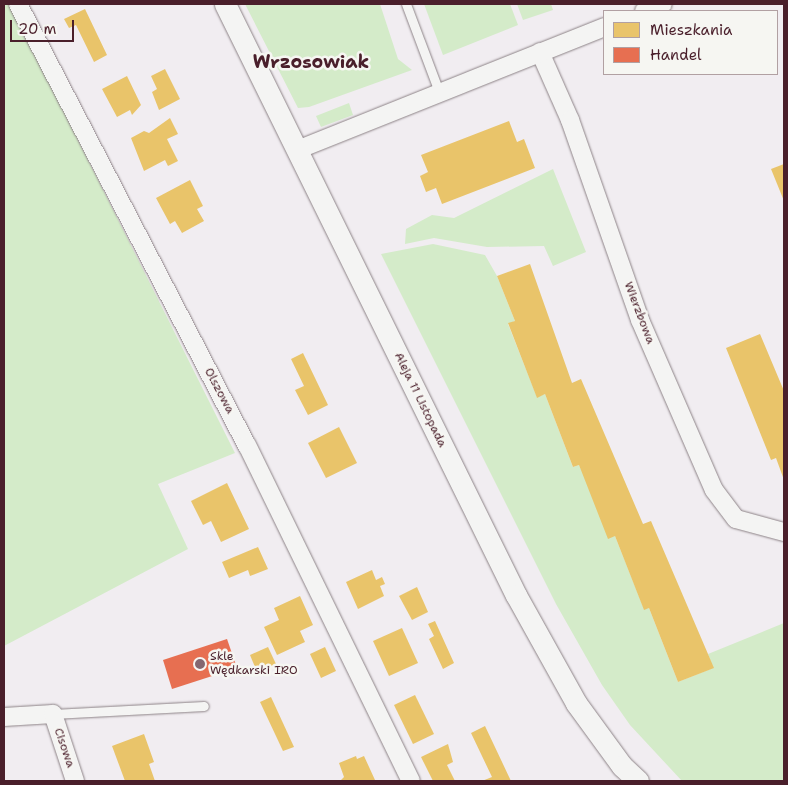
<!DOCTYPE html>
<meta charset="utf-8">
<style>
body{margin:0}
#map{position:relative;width:788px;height:785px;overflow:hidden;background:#f1edf1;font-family:"Shantell Sans",sans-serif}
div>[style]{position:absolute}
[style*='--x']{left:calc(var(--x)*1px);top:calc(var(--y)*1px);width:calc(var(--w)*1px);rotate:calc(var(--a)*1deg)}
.green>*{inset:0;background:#d4ebc9}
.homes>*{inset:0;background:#e9c46a}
.shops>*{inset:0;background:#e76f51}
.roads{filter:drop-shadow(0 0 1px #8d8387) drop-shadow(0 0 1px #8d8387)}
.service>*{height:9px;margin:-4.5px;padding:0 4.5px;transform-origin:4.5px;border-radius:4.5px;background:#f4f4f3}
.minor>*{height:18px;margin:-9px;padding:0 9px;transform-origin:9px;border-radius:9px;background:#f4f4f3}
.tertiary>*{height:21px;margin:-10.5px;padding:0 10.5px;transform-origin:10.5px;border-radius:10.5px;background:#f4f4f3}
.dots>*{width:14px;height:14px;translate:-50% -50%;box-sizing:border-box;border:2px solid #f6f6f2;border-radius:50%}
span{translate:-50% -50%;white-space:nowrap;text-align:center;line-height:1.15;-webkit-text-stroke:5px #f6f6f2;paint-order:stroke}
.street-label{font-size:12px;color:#4a1f2b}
.poi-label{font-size:12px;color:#4a1f2b}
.left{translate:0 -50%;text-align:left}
.district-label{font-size:18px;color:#4a1f2b;font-weight:700}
.frame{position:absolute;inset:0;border:5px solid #4a1f2b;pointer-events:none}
.legend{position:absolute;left:603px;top:10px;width:175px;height:65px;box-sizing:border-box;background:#f6f6f2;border:1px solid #b1a0a2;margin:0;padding:6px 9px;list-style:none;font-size:15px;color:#4a1f2b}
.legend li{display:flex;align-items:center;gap:10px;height:25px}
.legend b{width:25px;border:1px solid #b1a0a2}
.scale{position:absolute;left:10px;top:20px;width:64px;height:22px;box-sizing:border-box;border:2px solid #4a1f2b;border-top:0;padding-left:6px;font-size:15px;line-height:18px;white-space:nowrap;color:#4a1f2b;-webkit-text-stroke:4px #f6f6f2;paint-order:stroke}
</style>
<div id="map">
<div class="green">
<i style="clip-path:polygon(4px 4px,10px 4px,235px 453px,158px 484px,188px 549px,4px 646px)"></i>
<i style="clip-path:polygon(245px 4px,380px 4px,398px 59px,412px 70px,309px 107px,298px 108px)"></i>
<i style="clip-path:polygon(424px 4px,510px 4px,518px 25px,443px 55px)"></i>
<i style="clip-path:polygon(517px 4px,551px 4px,553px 10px,523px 20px)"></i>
<i style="clip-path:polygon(349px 103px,353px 115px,321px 127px,316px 116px)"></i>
<i style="clip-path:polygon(553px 169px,586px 252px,553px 266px,544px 246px,487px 247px,434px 238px,405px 244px,406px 229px,432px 215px,454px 218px)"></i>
<i style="clip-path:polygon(433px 244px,485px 255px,497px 276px,515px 321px,508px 324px,537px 397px,545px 394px,573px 467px,579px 465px,615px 536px,644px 609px,649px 608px,678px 682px,713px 668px,708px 654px,784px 623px,784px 781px,682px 781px,630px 725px,602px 685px,556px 604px,381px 254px)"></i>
</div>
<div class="homes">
<i style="clip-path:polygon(85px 9px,107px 55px,94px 62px,76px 25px,69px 28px,64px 19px)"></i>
<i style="clip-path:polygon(165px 69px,180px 99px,159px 110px,152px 92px,157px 89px,151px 76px)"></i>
<i style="clip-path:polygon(127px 76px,141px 105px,132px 115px,130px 110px,117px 117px,102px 89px)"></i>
<i style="clip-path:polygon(170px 118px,178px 134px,167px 139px,178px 161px,168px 166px,165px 160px,144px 171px,131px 138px,144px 131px,149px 133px)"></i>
<i style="clip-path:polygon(509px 121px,517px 142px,524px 139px,535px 168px,442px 204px,436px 188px,426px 192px,420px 176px,428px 172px,421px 155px)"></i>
<i style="clip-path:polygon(784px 164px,784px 201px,771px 169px)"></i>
<i style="clip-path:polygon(190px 180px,203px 206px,197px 209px,204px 221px,182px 233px,175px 221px,170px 224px,156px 198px)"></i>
<i style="clip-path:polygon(530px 264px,572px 383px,581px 379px,643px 524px,651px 521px,714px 668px,678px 682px,649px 608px,644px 610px,615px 536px,608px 539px,579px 465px,573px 467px,545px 394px,537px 398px,508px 323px,515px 321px,497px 276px)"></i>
<i style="clip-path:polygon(760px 334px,784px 391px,784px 480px,776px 458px,771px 460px,726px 348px)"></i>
<i style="clip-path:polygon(303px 353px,328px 405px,308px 415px,295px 390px,304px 386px,291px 359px)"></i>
<i style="clip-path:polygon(339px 427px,357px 463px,326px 478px,308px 443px)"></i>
<i style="clip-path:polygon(227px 483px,249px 529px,221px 542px,211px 521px,203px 525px,191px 501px)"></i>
<i style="clip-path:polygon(258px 547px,268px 569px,250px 576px,248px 570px,229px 578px,222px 562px)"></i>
<i style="clip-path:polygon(372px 570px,376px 580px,382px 577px,385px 584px,380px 586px,384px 596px,358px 609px,346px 582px)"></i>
<i style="clip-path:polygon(417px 587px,428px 612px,412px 620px,399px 596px)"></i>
<i style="clip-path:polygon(300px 596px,313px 625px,300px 631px,305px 642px,277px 655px,264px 627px,279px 620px,274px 608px)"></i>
<i style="clip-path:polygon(435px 621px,454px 663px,443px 669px,429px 639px,434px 636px,428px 624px)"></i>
<i style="clip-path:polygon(402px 628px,418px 663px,389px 676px,373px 641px)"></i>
<i style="clip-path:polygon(268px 647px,276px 664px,257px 672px,250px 655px)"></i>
<i style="clip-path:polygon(325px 647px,336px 671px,321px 678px,310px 654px)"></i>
<i style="clip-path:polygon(415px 695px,434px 734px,413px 744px,394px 705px)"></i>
<i style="clip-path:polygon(271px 697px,294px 747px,283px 751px,260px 702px)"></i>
<i style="clip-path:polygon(485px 726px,511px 781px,482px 781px,492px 777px,471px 733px)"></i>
<i style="clip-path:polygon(144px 734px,154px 762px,149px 764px,155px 781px,125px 781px,112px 746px)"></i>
<i style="clip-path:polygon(448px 744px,453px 762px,447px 765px,455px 781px,433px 781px,421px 757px)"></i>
<i style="clip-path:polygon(356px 756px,357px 759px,364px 756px,375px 780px,340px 781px,344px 777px,339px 763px)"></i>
</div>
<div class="shops">
<i style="clip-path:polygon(227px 639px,237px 668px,172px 689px,163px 660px)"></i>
</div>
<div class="roads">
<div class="service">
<i style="--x:406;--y:4;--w:94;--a:69.4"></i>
<i style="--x:53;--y:714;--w:151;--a:-3"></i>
</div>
<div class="minor">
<i style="--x:18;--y:4;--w:497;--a:62.6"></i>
<i style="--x:247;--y:445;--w:374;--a:64"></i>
<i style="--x:644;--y:11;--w:20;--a:-20"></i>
<i style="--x:540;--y:52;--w:74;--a:66.2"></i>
<i style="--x:570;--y:120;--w:212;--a:70.7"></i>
<i style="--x:640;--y:320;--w:185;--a:66.5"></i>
<i style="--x:714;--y:490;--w:36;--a:53"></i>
<i style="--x:736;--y:519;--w:50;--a:15.2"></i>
<i style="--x:297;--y:150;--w:331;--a:-21.8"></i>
<i style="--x:4;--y:717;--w:49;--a:-3.5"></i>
<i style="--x:53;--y:714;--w:71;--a:71.8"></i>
</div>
<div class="tertiary">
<i style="--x:225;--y:4;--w:659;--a:63.79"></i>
<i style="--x:516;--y:595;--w:124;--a:60.9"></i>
<i style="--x:576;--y:703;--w:78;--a:53.9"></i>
<i style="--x:622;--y:766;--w:22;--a:43"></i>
</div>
</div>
<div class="dots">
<i style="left:200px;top:664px;background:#846770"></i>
</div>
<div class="street-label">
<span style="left:639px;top:313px;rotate:69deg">Wierzbowa</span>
<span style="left:219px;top:391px;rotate:62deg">Olszowa</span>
<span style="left:420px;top:400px;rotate:64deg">Aleja 11 Listopada</span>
<span style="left:64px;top:748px;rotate:71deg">Cisowa</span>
</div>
<div class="poi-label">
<span class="left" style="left:210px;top:664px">Skle<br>Wędkarski IRO</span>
</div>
<div class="district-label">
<span style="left:311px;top:62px">Wrzosowiak</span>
</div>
<div class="frame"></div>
<ul class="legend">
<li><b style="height:14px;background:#e9c46a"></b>Mieszkania</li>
<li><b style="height:14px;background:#e76f51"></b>Handel</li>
</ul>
<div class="scale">20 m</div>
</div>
